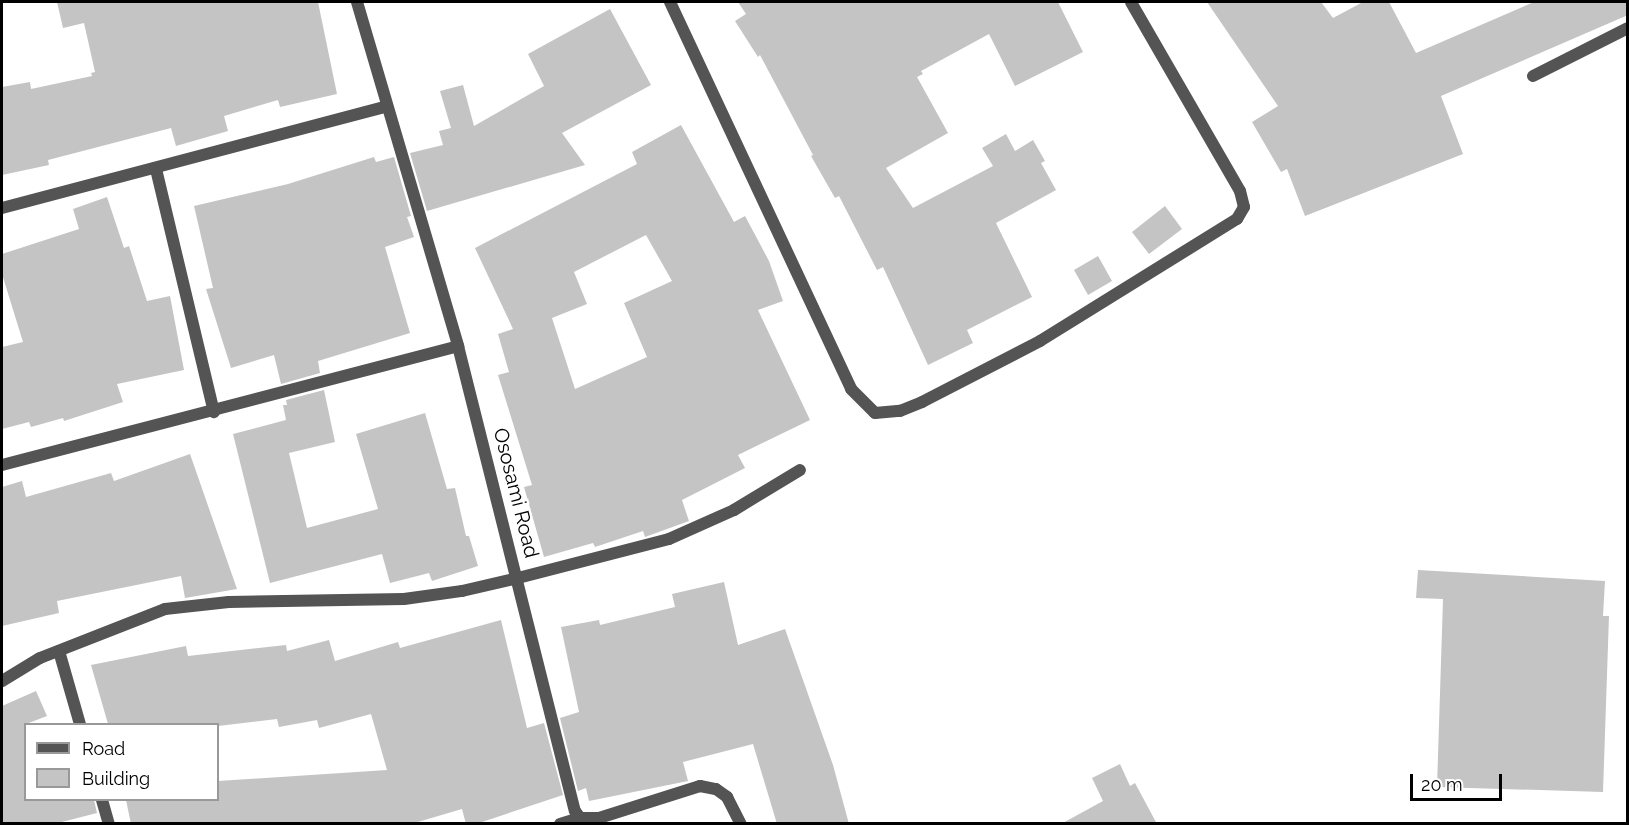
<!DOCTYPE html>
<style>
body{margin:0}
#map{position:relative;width:1629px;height:825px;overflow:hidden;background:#fff;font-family:Raleway,sans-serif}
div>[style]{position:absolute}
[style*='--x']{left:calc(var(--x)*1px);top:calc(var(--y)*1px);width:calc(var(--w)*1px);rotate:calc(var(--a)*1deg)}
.building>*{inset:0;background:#c4c4c4}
.street>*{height:12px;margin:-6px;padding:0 6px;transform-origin:6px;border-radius:6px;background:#545454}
span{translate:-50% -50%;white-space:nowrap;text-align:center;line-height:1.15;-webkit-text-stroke:4.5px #fff;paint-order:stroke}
.street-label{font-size:20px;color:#000}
.frame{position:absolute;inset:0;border:3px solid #000;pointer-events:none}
.legend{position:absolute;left:24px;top:723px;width:195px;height:78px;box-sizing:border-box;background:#fff;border:2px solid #999;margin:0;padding:8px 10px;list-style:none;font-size:18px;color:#000}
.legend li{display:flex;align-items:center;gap:12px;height:30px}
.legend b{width:30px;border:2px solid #999}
.scale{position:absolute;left:1410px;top:774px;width:92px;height:27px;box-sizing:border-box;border:3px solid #000;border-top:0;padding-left:8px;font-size:18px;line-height:21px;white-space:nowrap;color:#000;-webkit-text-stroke:4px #fff;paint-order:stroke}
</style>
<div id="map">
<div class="building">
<i style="clip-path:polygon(57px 2px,318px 2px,337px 94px,280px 107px,278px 100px,224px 116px,228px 131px,176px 146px,171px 128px,48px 160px,49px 165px,2px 175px,2px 87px,30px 82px,31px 89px,92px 76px,91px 73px,95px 72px,84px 23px,63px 28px)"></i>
<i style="clip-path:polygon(738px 2px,1058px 2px,1083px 52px,1015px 86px,989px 34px,921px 71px,923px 74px,917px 77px,948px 133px,886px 168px,913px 208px,993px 166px,982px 148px,1006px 134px,1015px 151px,1033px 140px,1045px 161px,1041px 163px,1056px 190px,996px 223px,1032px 297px,967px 330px,973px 343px,928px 365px,883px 267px,877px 270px,839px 196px,835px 198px,811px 156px,813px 155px,760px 55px,758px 57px,735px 21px,746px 14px)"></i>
<i style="clip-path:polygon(1207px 2px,1321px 2px,1333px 18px,1363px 2px,1389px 2px,1416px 53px,1534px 2px,1628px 2px,1628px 15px,1441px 96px,1463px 154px,1305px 216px,1287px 169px,1281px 172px,1252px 122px,1278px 106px)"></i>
<i style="clip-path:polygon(610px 9px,651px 85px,562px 133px,585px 165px,427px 211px,410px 153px,443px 145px,439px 131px,451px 128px,440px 91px,463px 85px,474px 126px,544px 86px,528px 54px)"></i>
<i style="clip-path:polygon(evenodd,681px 125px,734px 222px,745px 216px,769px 261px,783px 301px,758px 310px,810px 420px,738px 455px,745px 468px,682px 500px,689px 521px,645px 537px,643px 531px,595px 547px,593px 543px,544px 557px,524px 487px,532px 485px,498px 375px,509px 372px,498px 334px,513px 329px,475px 248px,637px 164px,632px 152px,681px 125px,646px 235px,672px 281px,624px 303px,647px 357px,575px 389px,552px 318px,587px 304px,574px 272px,646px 235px)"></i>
<i style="clip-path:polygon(374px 157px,376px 162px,394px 157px,411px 216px,407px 217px,414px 237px,385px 247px,410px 333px,318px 361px,320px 373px,281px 384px,274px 355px,231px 368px,206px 289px,213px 288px,194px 206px,288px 184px)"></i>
<i style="clip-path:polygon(107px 197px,124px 248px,129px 246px,147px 301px,170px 296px,184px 370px,117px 384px,123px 402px,64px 421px,63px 418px,31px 427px,29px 422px,2px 429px,2px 347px,23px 342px,2px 274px,2px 254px,79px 229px,73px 209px)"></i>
<i style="clip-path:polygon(1165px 206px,1182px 229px,1149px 254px,1132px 232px)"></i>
<i style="clip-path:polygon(1098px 256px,1112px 281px,1088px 295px,1074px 270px)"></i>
<i style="clip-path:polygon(324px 390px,335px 442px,289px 453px,307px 528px,378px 509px,356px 434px,425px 413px,447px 489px,455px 488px,466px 536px,469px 536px,478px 566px,432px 581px,429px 573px,390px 583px,382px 554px,270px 583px,233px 434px,286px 420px,283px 405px,287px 405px,286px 400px)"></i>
<i style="clip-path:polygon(190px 454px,237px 589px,185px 598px,181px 576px,57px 601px,59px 613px,2px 626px,2px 487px,22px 481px,26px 497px,111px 473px,114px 481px)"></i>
<i style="clip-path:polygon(1418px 570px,1605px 581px,1603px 616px,1609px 616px,1603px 792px,1437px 787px,1443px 599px,1416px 598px)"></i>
<i style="clip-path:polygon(724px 582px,738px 645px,785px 629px,833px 765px,849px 824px,777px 824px,753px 744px,683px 762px,688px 781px,589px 801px,586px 788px,578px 791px,560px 718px,579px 712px,561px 627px,599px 620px,600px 625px,675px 607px,672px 594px)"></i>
<i style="clip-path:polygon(501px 620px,527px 728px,544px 723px,563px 795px,476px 824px,466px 824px,462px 809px,411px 824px,131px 824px,126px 800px,218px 800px,218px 781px,387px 770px,371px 714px,319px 728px,317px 720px,279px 727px,277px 719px,218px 726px,108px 724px,91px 665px,186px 646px,188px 656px,286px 645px,287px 651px,329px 640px,335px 661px,398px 642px,400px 648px)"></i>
<i style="clip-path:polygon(36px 691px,47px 716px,26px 724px,26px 800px,94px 800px,97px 813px,54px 824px,2px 824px,2px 706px)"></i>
<i style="clip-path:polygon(1120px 764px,1130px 786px,1135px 783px,1157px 824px,1061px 824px,1103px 801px,1092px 778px)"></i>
</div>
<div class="street">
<i style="--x:357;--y:2;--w:359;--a:73.6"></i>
<i style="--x:458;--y:346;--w:479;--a:75.9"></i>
<i style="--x:575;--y:811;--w:9;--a:54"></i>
<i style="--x:580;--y:818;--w:19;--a:0"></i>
<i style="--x:599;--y:818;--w:106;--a:-17.6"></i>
<i style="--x:700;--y:786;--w:16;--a:11"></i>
<i style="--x:716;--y:789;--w:14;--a:36"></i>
<i style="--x:727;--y:797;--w:30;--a:63"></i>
<i style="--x:670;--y:2;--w:427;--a:64.9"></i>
<i style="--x:851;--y:389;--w:34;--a:45"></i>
<i style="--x:875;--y:413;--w:25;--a:-5"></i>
<i style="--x:900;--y:411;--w:24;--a:-22"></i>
<i style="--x:922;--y:402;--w:133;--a:-27.3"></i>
<i style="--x:1040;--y:341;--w:232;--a:-31.8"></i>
<i style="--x:1237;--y:219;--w:14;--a:-60"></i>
<i style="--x:1244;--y:207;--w:16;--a:-104"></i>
<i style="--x:1240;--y:191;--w:218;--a:-120"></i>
<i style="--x:1533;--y:76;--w:106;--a:-26.8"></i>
<i style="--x:156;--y:169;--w:250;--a:76.6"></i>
<i style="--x:2;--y:208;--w:398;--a:-14.8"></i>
<i style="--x:2;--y:465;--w:471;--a:-14.6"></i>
<i style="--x:59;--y:651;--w:76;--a:74"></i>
<i style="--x:2;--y:681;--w:44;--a:-31.2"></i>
<i style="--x:40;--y:658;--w:134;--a:-21.4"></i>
<i style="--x:165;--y:609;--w:64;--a:-6.2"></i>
<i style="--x:229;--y:602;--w:175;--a:-1"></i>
<i style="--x:404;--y:599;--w:59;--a:-7.9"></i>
<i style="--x:462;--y:591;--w:57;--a:-13.1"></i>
<i style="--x:518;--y:578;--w:156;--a:-14.5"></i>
<i style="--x:669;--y:539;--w:71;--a:-24"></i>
<i style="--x:734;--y:510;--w:77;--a:-31.2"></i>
<i style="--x:102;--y:800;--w:25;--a:74"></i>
<i style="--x:560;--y:824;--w:21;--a:-17"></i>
</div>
<div class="street-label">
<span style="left:516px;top:493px;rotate:76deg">Ososami Road</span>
</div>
<div class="frame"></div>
<ul class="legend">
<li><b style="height:8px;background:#545454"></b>Road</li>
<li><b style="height:16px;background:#c4c4c4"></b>Building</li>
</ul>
<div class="scale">20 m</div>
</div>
